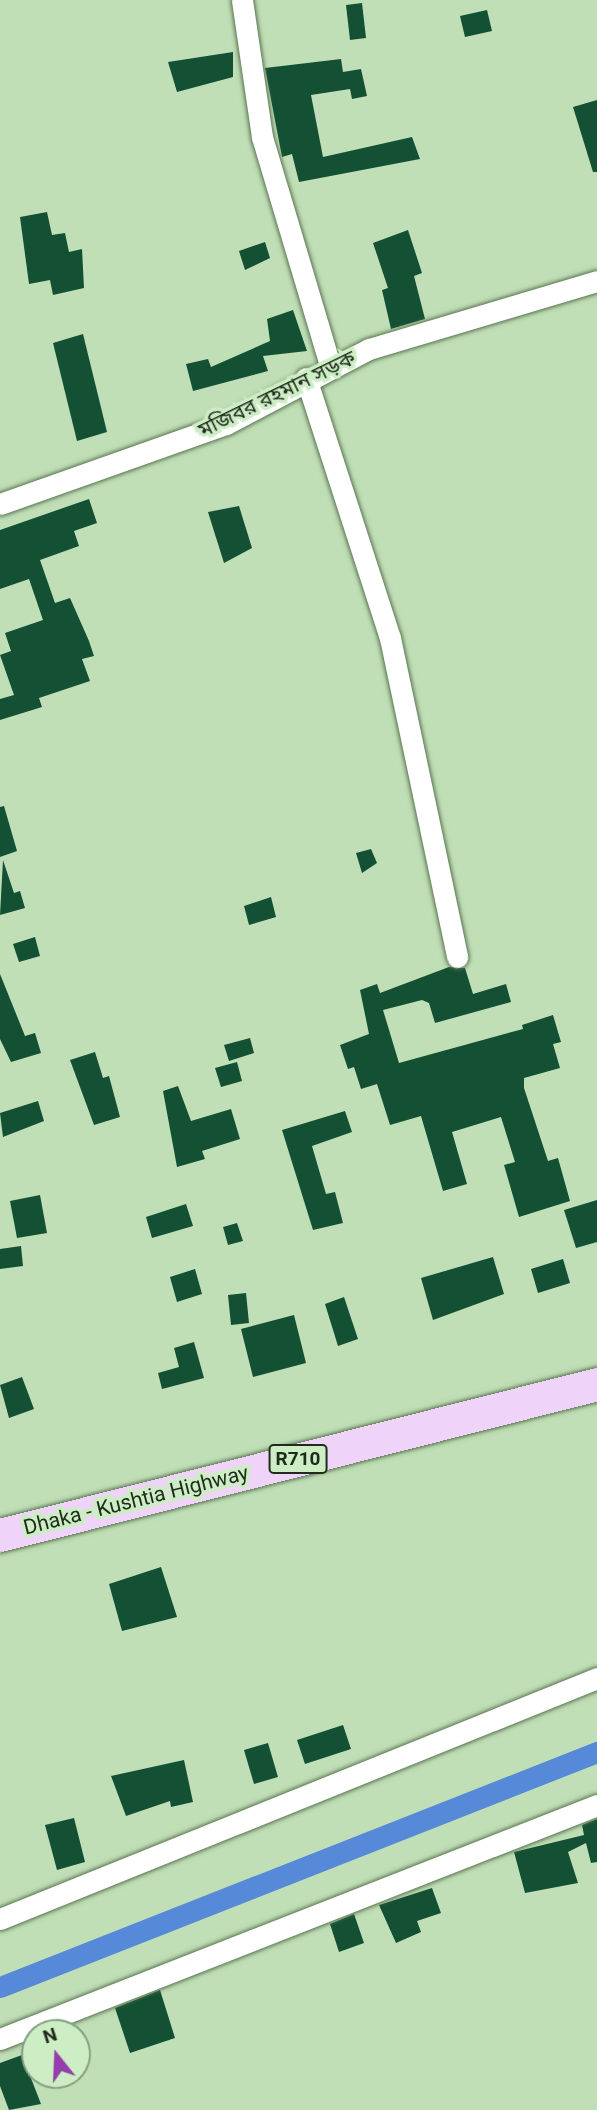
<!DOCTYPE html>
<meta charset="utf-8">
<style>
body{margin:0}
#map{position:relative;width:597px;height:2110px;overflow:hidden;background:#c1dfb7;font-family:Roboto,"Noto Sans Bengali",sans-serif}
div>[style]{position:absolute}
[style*='--x']{left:calc(var(--x)*1px);top:calc(var(--y)*1px);width:calc(var(--w)*1px);rotate:calc(var(--a)*1deg)}
.canal>*{height:21px;margin:-10.5px;padding:0 10.5px;transform-origin:10.5px;border-radius:10.5px;background:#568ad8}
.building>*{inset:0;background:#135034}
.roads{filter:drop-shadow(0 0 2px #597551) drop-shadow(0 0 2px #597551)}
.minor>*{height:21px;margin:-10.5px;padding:0 10.5px;transform-origin:10.5px;border-radius:10.5px;background:#fff}
.primary>*{height:33px;margin:-16.5px;padding:0 16.5px;transform-origin:16.5px;border-radius:16.5px;background:#f0d3f8}
span{translate:-50% -50%;white-space:nowrap;text-align:center;line-height:1.15;-webkit-text-stroke:7px #cdedc4;paint-order:stroke}
.shield-label span{padding:2px 5px;background:#cdedc4;border:2px solid;border-radius:5px;-webkit-text-stroke-width:0}
.shield-label{font-size:19px;color:#1f2b1c;font-weight:700}
.street-label{font-size:21px;color:#1f2b1c}
.north{position:absolute;left:21px;top:2019px;width:70px;height:70px;box-sizing:border-box;background:#cdedc4;border:2px solid #879f81;border-radius:50%;rotate:342deg;font-size:19px;font-weight:700;line-height:28px;text-align:center;color:#1f2b1c}
.north::after{content:'';display:block;margin:auto;width:24px;height:32px;background:#953fac;clip-path:polygon(50% 0,100% 100%,50% 72%,0 100%)}
</style>
<div id="map">
<div class="canal">
<i style="--x:0;--y:1987;--w:642;--a:-21.49"></i>
</div>
<div class="building">
<i style="clip-path:polygon(362px 3px,366px 38px,350px 40px,346px 5px)"></i>
<i style="clip-path:polygon(487px 10px,492px 31px,465px 37px,460px 16px)"></i>
<i style="clip-path:polygon(233px 52px,233px 77px,177px 92px,168px 62px)"></i>
<i style="clip-path:polygon(341px 59px,343px 72px,361px 69px,367px 96px,352px 99px,350px 89px,311px 95px,323px 157px,412px 137px,420px 159px,299px 182px,292px 154px,282px 157px,265px 68px)"></i>
<i style="clip-path:polygon(597px 100px,597px 172px,593px 172px,573px 107px)"></i>
<i style="clip-path:polygon(47px 212px,52px 235px,65px 233px,69px 252px,82px 249px,84px 288px,53px 295px,50px 280px,29px 284px,20px 217px)"></i>
<i style="clip-path:polygon(408px 230px,422px 273px,414px 276px,425px 319px,391px 329px,382px 290px,388px 288px,373px 243px)"></i>
<i style="clip-path:polygon(265px 242px,270px 258px,245px 270px,239px 251px)"></i>
<i style="clip-path:polygon(293px 310px,307px 351px,263px 356px,268px 371px,193px 391px,186px 364px,208px 359px,211px 367px,270px 341px,267px 319px)"></i>
<i style="clip-path:polygon(83px 334px,107px 432px,77px 441px,53px 343px)"></i>
<i style="clip-path:polygon(89px 499px,97px 523px,74px 531px,79px 546px,40px 560px,55px 603px,70px 598px,89px 641px,94px 656px,82px 659px,90px 681px,39px 698px,42px 707px,0 720px,0 699px,14px 695px,0 655px,11px 651px,5px 633px,43px 620px,29px 579px,0 589px,0 530px)"></i>
<i style="clip-path:polygon(239px 506px,252px 548px,224px 563px,208px 512px)"></i>
<i style="clip-path:polygon(4px 806px,17px 851px,0 857px,0 807px)"></i>
<i style="clip-path:polygon(371px 849px,377px 863px,362px 873px,356px 853px)"></i>
<i style="clip-path:polygon(3px 860px,14px 893px,20px 891px,25px 908px,0 915px)"></i>
<i style="clip-path:polygon(271px 897px,276px 917px,249px 925px,244px 906px)"></i>
<i style="clip-path:polygon(35px 937px,40px 956px,19px 962px,13px 944px)"></i>
<i style="clip-path:polygon(449px 967px,465px 968px,473px 994px,506px 984px,511px 1002px,435px 1023px,429px 1003px,422px 1000px,383px 1010px,399px 1063px,523px 1029px,522px 1025px,553px 1015px,561px 1042px,553px 1044px,560px 1068px,524px 1078px,524px 1088px,548px 1161px,558px 1158px,570px 1201px,519px 1217px,504px 1165px,515px 1162px,501px 1117px,452px 1132px,467px 1184px,443px 1191px,421px 1116px,390px 1125px,377px 1084px,361px 1089px,354px 1067px,348px 1069px,340px 1045px,369px 1034px,360px 990px,377px 984px,380px 993px)"></i>
<i style="clip-path:polygon(0 974px,25px 1036px,35px 1033px,41px 1053px,11px 1062px,0 1039px)"></i>
<i style="clip-path:polygon(250px 1038px,254px 1053px,229px 1061px,224px 1045px)"></i>
<i style="clip-path:polygon(95px 1052px,103px 1078px,109px 1076px,120px 1117px,94px 1125px,70px 1060px)"></i>
<i style="clip-path:polygon(237px 1062px,242px 1081px,221px 1087px,215px 1068px)"></i>
<i style="clip-path:polygon(178px 1086px,191px 1121px,231px 1109px,240px 1139px,202px 1151px,205px 1159px,177px 1167px,163px 1091px)"></i>
<i style="clip-path:polygon(38px 1101px,44px 1121px,3px 1137px,0 1113px)"></i>
<i style="clip-path:polygon(345px 1111px,352px 1132px,312px 1146px,326px 1194px,335px 1192px,343px 1223px,313px 1230px,282px 1130px)"></i>
<i style="clip-path:polygon(40px 1195px,47px 1233px,17px 1238px,10px 1201px)"></i>
<i style="clip-path:polygon(597px 1200px,597px 1242px,576px 1248px,564px 1210px)"></i>
<i style="clip-path:polygon(186px 1204px,193px 1226px,152px 1238px,146px 1217px)"></i>
<i style="clip-path:polygon(237px 1223px,243px 1241px,228px 1245px,223px 1227px)"></i>
<i style="clip-path:polygon(21px 1246px,23px 1266px,0 1269px,0 1249px)"></i>
<i style="clip-path:polygon(493px 1257px,504px 1294px,433px 1320px,421px 1278px)"></i>
<i style="clip-path:polygon(563px 1259px,570px 1283px,538px 1293px,531px 1269px)"></i>
<i style="clip-path:polygon(195px 1269px,202px 1294px,177px 1302px,170px 1277px)"></i>
<i style="clip-path:polygon(246px 1293px,249px 1323px,231px 1325px,228px 1295px)"></i>
<i style="clip-path:polygon(344px 1297px,358px 1339px,338px 1346px,325px 1304px)"></i>
<i style="clip-path:polygon(294px 1315px,306px 1363px,253px 1377px,241px 1329px)"></i>
<i style="clip-path:polygon(194px 1342px,204px 1378px,162px 1389px,158px 1373px,179px 1367px,174px 1348px)"></i>
<i style="clip-path:polygon(22px 1377px,34px 1409px,9px 1418px,0 1385px)"></i>
<i style="clip-path:polygon(161px 1567px,177px 1617px,122px 1631px,109px 1584px)"></i>
<i style="clip-path:polygon(343px 1725px,351px 1749px,305px 1764px,297px 1740px)"></i>
<i style="clip-path:polygon(268px 1743px,278px 1777px,254px 1784px,244px 1750px)"></i>
<i style="clip-path:polygon(184px 1760px,193px 1802px,171px 1807px,170px 1801px,126px 1816px,111px 1776px)"></i>
<i style="clip-path:polygon(74px 1818px,85px 1862px,57px 1870px,45px 1825px)"></i>
<i style="clip-path:polygon(597px 1819px,597px 1862px,591px 1863px,586px 1843px,568px 1852px,578px 1883px,525px 1893px,514px 1852px,584px 1835px,582px 1825px)"></i>
<i style="clip-path:polygon(432px 1888px,441px 1913px,417px 1921px,421px 1932px,396px 1943px,379px 1905px)"></i>
<i style="clip-path:polygon(354px 1914px,364px 1943px,339px 1952px,330px 1924px)"></i>
<i style="clip-path:polygon(160px 1990px,175px 2038px,130px 2053px,115px 2008px)"></i>
<i style="clip-path:polygon(22px 2055px,41px 2104px,9px 2110px,0 2086px,0 2063px)"></i>
</div>
<div class="roads">
<div class="minor">
<i style="--x:242;--y:0;--w:138;--a:81.7"></i>
<i style="--x:262;--y:137;--w:238;--a:73.4"></i>
<i style="--x:306;--y:378;--w:273;--a:72.1"></i>
<i style="--x:390;--y:638;--w:326;--a:78.1"></i>
<i style="--x:0;--y:504;--w:240;--a:-19.5"></i>
<i style="--x:226;--y:424;--w:161;--a:-27.7"></i>
<i style="--x:369;--y:349;--w:238;--a:-16.6"></i>
<i style="--x:0;--y:1919;--w:644;--a:-21.98"></i>
<i style="--x:0;--y:2039;--w:641;--a:-21.4"></i>
</div>
<div class="primary">
<i style="--x:0;--y:1535;--w:616;--a:-14.19"></i>
</div>
</div>
<div class="shield-label">
<span style="left:298px;top:1459px">R710</span>
</div>
<div class="street-label">
<span style="left:277px;top:394px;rotate:-26deg">মজিবর রহমান সড়ক</span>
<span style="left:136px;top:1500px;rotate:-14deg">Dhaka - Kushtia Highway</span>
</div>
<div class="north">N</div>
</div>
